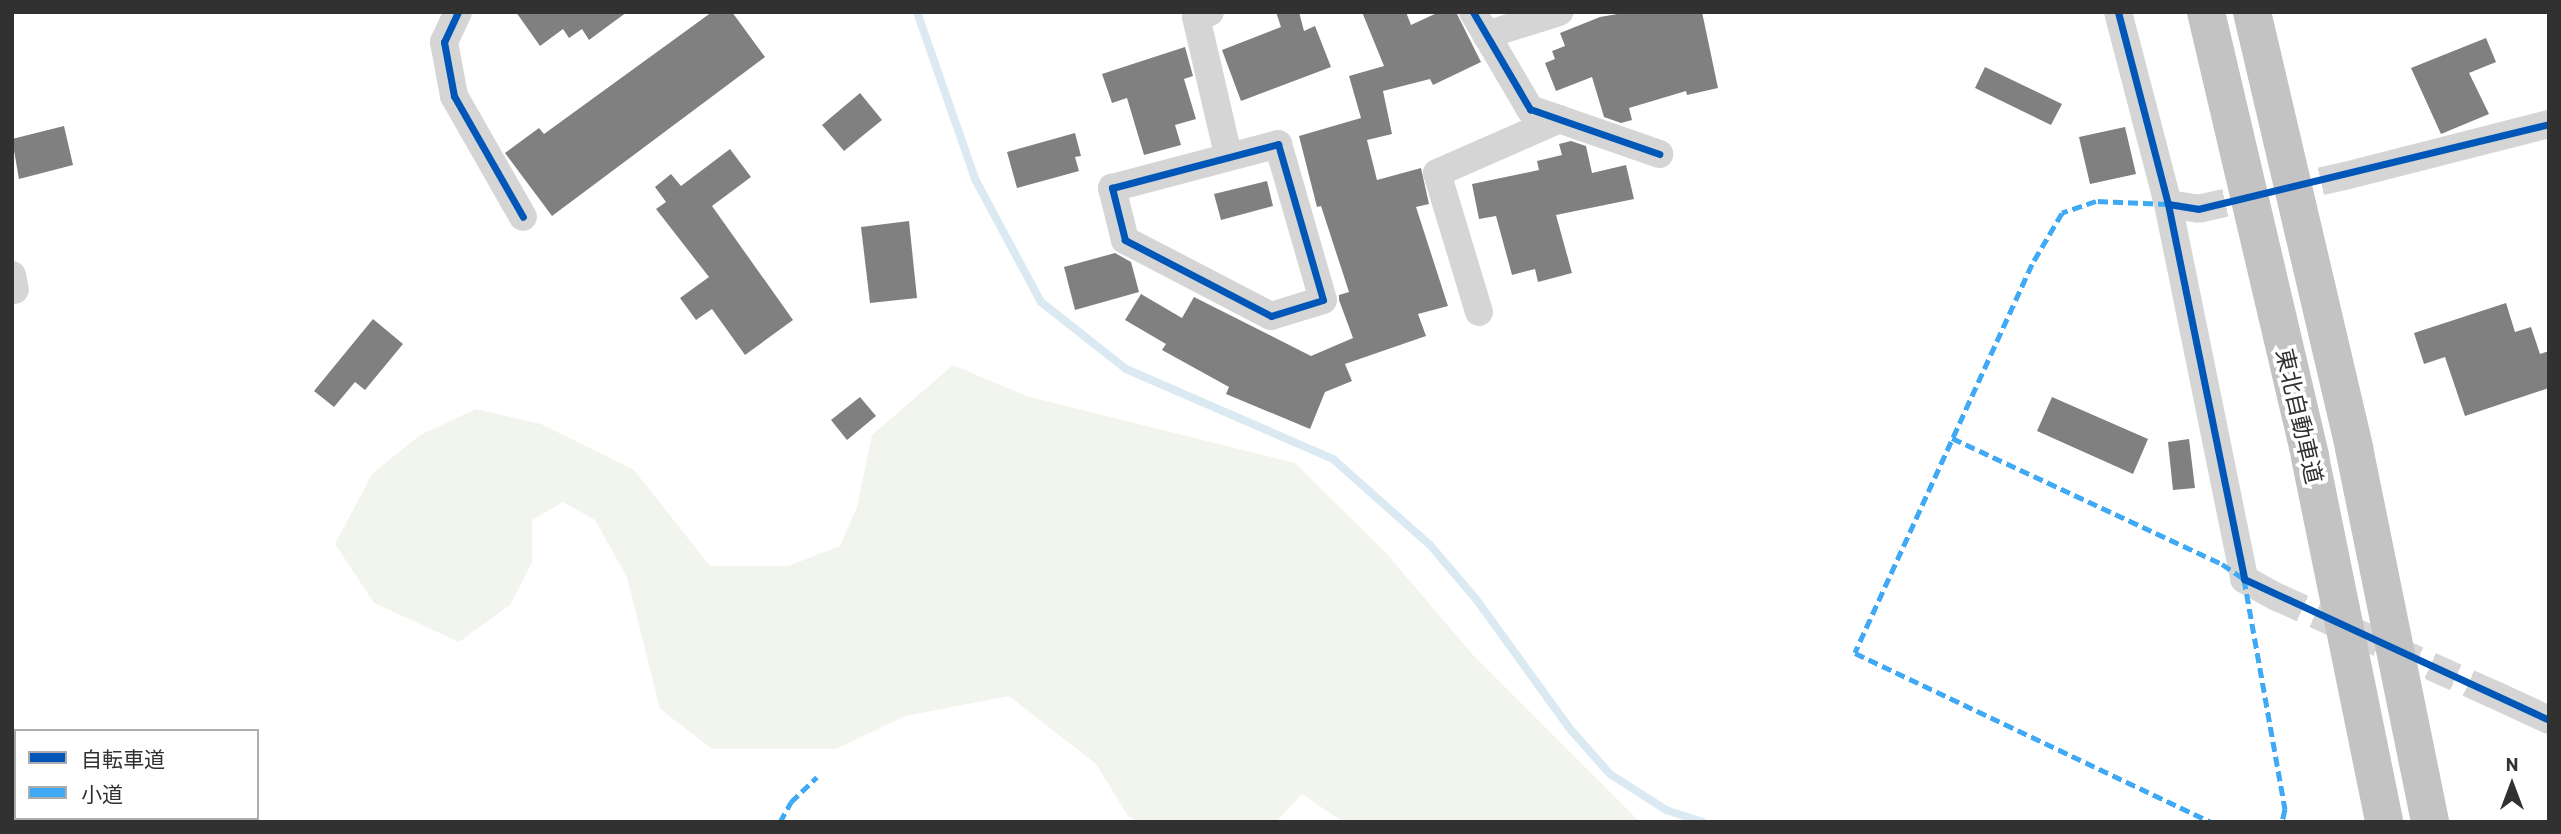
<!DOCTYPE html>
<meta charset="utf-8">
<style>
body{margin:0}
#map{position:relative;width:2561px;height:834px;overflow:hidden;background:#fff;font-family:Barlow,"Noto Sans JP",sans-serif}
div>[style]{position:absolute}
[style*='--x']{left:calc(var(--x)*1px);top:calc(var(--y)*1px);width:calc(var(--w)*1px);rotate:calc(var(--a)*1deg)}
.green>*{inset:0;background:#f2f5ed}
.stream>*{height:8px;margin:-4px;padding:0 4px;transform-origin:4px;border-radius:4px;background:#dbe9f2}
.building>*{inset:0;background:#808080}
.minor-tunnel>*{height:28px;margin-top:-14px;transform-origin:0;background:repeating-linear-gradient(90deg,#d6d6d6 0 28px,transparent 0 42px)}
.minor>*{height:28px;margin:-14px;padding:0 14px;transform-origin:14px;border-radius:14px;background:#d5d5d5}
.highway>*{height:38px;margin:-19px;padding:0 19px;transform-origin:19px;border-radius:19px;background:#c3c3c3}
.quiet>*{height:5px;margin-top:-2.5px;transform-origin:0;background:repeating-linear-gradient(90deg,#3fa9f5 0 10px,transparent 0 15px)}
.cycleway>*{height:7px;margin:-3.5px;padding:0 3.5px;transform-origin:3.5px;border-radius:3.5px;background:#0057b8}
span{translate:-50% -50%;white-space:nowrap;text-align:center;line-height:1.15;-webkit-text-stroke:7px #fff;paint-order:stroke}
.street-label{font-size:23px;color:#313131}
.frame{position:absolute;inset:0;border:14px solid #313131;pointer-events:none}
.legend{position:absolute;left:14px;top:729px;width:245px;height:91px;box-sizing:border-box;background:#fff;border:2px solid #adadad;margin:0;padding:9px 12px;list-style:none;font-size:21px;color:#313131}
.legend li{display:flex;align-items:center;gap:14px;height:35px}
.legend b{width:35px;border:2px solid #adadad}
.north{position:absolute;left:2477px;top:750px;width:70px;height:70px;-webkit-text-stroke:5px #fff;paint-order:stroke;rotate:0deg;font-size:19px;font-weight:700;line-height:28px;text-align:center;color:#313131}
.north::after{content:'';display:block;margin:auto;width:24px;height:32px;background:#313131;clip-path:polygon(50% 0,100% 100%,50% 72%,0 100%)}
</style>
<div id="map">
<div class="green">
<i style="clip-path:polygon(953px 365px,1026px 396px,1295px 463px,1387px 554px,1473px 655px,1640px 822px,1343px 822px,1302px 794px,1276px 822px,1137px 822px,1128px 816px,1096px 764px,1009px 696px,905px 716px,836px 749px,712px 749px,660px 709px,627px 577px,595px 520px,563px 502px,532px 520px,532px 563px,510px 605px,459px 642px,374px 603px,335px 544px,372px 474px,420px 435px,476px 409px,541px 424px,634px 470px,710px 566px,788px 566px,840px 546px,857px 507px,872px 435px)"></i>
</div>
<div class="stream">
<i style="--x:917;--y:12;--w:177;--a:70.8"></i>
<i style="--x:975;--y:179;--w:140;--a:61.8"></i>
<i style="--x:1041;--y:302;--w:108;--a:38.2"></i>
<i style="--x:1126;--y:369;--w:226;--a:23.5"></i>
<i style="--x:1333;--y:459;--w:130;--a:41.6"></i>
<i style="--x:1430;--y:545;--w:71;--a:49.6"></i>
<i style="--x:1476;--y:599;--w:160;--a:54.1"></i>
<i style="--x:1570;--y:729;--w:60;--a:48.4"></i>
<i style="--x:1610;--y:774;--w:67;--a:32.7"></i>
<i style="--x:1666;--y:810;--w:38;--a:18"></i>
</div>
<div class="building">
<i style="clip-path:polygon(516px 12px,627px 12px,589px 40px,582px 29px,569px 38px,563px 29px,540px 46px)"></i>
<i style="clip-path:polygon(712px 12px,732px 12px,765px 57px,552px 216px,505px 153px,539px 128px,544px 134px)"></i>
<i style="clip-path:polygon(1276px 12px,1299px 12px,1304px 31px,1315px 26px,1331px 67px,1241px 101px,1222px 50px,1281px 27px)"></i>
<i style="clip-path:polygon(1362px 12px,1406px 12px,1411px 25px,1439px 12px,1456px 12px,1481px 62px,1433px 85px,1430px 79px,1383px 91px,1392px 134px,1367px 140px,1377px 180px,1421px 168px,1429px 204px,1416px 207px,1448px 306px,1418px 314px,1426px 336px,1345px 364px,1352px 381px,1325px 392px,1310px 429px,1226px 394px,1229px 387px,1162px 350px,1166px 344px,1125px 320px,1141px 294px,1182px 318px,1194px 297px,1311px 356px,1353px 338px,1339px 300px,1339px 295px,1349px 292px,1321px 206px,1317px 207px,1299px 136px,1361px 118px,1349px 76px,1384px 66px)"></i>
<i style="clip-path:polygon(1629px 12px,1702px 12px,1718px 88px,1687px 95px,1686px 91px,1629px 108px,1632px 120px,1621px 123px,1604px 117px,1592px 77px,1556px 91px,1545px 63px,1555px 59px,1552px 51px,1565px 46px,1560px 33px,1600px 17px)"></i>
<i style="clip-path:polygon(2486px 38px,2496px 62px,2469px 73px,2489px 114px,2441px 134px,2411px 68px)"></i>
<i style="clip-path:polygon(1185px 47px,1193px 76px,1184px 79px,1196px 119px,1175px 125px,1181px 145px,1144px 155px,1127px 98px,1112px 103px,1102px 74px)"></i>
<i style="clip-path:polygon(1985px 67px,2062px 104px,2051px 125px,1975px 88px)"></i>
<i style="clip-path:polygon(860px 93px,882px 120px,844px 151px,822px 125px)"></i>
<i style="clip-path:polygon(64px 126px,73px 165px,19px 179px,12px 139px)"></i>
<i style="clip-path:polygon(2125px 127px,2136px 174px,2090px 184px,2079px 137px)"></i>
<i style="clip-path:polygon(1075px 133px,1081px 156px,1075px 157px,1079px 171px,1017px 188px,1007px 152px)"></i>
<i style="clip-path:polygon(1571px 141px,1586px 146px,1592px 173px,1626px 165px,1634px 199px,1556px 215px,1572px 273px,1538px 282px,1535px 269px,1512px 275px,1496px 216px,1479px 219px,1472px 184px,1539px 170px,1537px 161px,1562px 155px,1559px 144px)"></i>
<i style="clip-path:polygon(730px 149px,751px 177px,712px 206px,793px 320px,745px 355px,712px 309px,696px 320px,680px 298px,709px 277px,656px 209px,666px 202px,655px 187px,671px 174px,681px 186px)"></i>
<i style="clip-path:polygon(1267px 181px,1273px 206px,1221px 220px,1214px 194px)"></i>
<i style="clip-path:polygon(909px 221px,917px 298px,870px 303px,861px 227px)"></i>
<i style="clip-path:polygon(1115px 253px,1131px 262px,1139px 292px,1075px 310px,1064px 267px)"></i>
<i style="clip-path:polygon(2506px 303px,2515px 332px,2531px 327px,2540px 354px,2549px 351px,2549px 388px,2465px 416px,2445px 357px,2424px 364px,2414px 333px)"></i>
<i style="clip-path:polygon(373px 319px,403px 344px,365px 390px,355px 382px,334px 407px,314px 391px)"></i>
<i style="clip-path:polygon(860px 397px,876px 416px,847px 440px,831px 420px)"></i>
<i style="clip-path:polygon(2052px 397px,2148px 439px,2133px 474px,2037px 431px)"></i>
<i style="clip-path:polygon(2189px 439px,2195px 488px,2173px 490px,2168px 442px)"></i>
</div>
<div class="minor-tunnel">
<i style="--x:2198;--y:209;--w:151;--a:-12.7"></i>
<i style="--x:2277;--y:597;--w:237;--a:24.2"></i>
</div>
<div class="minor">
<i style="--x:458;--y:12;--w:33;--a:115"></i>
<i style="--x:444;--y:42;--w:55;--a:79.5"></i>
<i style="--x:454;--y:96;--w:139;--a:60.3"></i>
<i style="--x:1210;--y:12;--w:15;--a:160"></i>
<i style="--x:1196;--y:17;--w:141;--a:76.9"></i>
<i style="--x:1473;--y:12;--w:113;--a:59.6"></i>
<i style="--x:1530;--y:109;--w:137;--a:19.2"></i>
<i style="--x:2118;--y:12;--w:198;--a:75.4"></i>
<i style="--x:2168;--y:204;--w:383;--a:78.5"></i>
<i style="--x:2244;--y:579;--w:38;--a:29"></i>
<i style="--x:1486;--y:35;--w:77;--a:-17.5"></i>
<i style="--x:1278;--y:144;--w:162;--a:73.9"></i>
<i style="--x:1323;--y:300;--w:54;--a:162.9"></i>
<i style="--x:1271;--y:316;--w:165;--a:-152.5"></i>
<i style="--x:1125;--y:240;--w:54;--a:-104"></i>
<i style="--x:1112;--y:188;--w:172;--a:-14.8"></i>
<i style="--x:2345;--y:176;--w:211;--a:-14.3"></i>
<i style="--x:2168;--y:204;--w:30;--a:9"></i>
<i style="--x:12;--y:275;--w:15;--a:79"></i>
<i style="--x:1479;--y:312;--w:145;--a:-106.8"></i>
<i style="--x:1437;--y:173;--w:134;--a:-23.7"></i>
<i style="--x:2493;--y:694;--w:62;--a:24.9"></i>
</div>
<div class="highway">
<i style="--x:2206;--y:12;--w:457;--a:76.8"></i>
<i style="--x:2310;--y:457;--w:372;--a:78.5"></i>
<i style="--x:2252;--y:12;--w:448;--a:76.8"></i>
<i style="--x:2354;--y:448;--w:382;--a:78.5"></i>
</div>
<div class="quiet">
<i style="--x:2168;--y:204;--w:72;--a:-177.6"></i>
<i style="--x:2096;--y:201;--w:36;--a:161"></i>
<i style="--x:2062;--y:213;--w:59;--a:120.5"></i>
<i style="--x:2032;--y:264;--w:427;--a:114.5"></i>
<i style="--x:1855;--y:653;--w:394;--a:25.4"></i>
<i style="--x:1952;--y:438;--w:298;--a:25"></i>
<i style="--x:2222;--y:564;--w:27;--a:34"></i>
<i style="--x:2244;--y:579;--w:234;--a:79.9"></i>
<i style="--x:2285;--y:809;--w:13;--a:103"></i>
<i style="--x:780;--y:822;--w:23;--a:-61"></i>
<i style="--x:791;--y:802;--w:36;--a:-44"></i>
</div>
<div class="cycleway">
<i style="--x:458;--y:12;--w:33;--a:115"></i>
<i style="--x:444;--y:42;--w:55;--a:79.5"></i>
<i style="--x:454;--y:96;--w:139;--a:60.3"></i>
<i style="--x:1473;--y:12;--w:113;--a:59.6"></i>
<i style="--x:1530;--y:109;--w:137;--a:19.2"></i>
<i style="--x:2118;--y:12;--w:198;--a:75.4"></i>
<i style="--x:2168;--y:204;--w:383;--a:78.5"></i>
<i style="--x:2244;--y:579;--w:336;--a:24.8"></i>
<i style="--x:1278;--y:144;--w:162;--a:73.9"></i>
<i style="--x:1323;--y:300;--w:54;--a:162.9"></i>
<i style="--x:1271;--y:316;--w:165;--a:-152.5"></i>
<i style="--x:1125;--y:240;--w:54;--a:-104"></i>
<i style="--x:1112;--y:188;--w:172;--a:-14.8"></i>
<i style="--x:2168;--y:204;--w:30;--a:9"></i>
<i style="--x:2198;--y:209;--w:361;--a:-13.6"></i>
</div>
<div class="street-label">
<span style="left:2300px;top:416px;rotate:77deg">東北自動車道</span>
</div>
<div class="frame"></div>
<ul class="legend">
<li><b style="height:9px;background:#0057b8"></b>自転車道</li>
<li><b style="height:9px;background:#3fa9f5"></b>小道</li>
</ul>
<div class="north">N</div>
</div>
